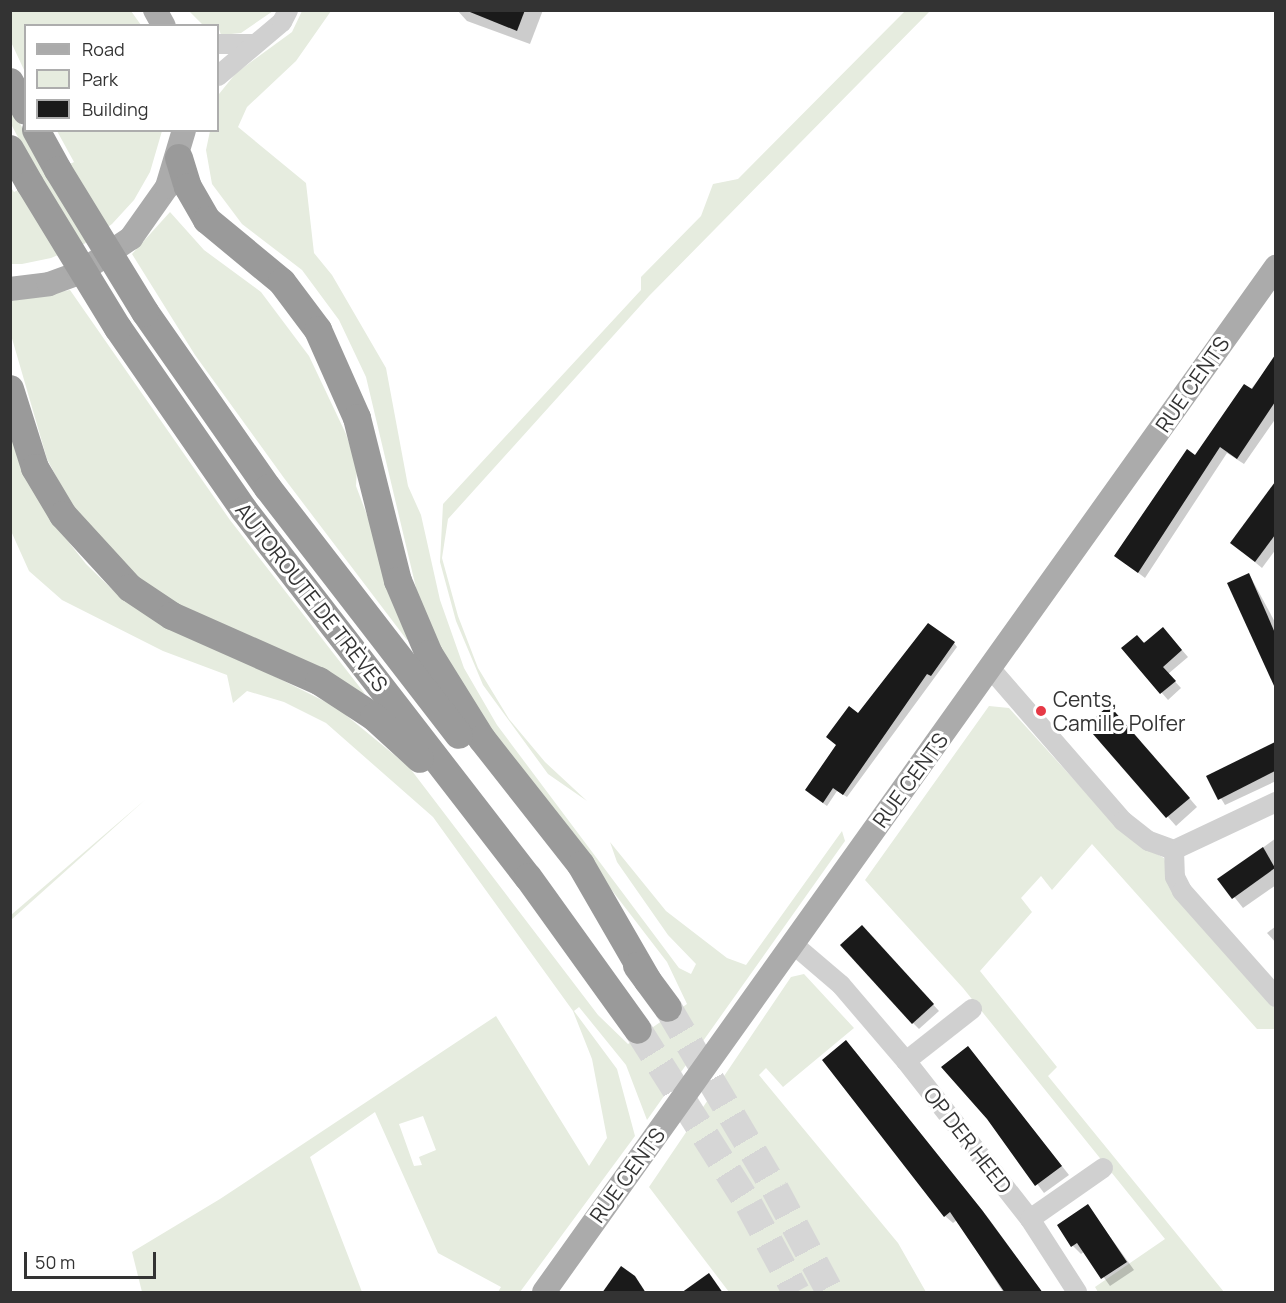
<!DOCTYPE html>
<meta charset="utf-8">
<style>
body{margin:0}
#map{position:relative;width:1286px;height:1303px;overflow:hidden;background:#fff;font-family:Manrope,sans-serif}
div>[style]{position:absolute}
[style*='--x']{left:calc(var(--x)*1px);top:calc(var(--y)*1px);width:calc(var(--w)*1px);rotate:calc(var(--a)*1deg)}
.green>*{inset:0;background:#e6ecdf}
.shadow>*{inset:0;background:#0003}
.building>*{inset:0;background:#1a1a1a}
.highway-tunnel>*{height:28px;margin-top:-14px;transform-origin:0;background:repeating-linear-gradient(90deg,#d6d6d6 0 28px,transparent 0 42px)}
.minor>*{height:20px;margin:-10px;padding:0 10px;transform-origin:10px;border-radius:10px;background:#d0d0d0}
.major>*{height:24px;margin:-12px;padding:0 12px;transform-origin:12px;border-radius:12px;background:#ababab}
.highway>*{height:28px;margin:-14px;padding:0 14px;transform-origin:14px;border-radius:14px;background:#9a9a9a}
.highway-bridge>*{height:28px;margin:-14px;padding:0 14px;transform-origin:14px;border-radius:14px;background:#9a9a9a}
.dots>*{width:16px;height:16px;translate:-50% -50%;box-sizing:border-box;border:3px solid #fff;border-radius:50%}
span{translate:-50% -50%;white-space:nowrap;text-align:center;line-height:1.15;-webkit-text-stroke:6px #fff;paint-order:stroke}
.street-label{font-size:21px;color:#333}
.poi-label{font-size:21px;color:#333}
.left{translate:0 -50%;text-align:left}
.frame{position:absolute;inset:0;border:12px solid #333;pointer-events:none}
.legend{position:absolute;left:24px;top:24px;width:195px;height:108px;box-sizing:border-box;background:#fff;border:2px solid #adadad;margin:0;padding:8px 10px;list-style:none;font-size:18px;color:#333}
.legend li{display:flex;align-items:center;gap:12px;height:30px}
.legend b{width:30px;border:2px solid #adadad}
.scale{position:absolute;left:24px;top:1252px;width:132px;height:27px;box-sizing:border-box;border:3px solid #333;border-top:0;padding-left:8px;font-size:18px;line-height:21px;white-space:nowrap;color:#333;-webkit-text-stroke:4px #fff;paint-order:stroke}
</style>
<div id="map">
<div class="green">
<i style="clip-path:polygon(11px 10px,131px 11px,141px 25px,26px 26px,25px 72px,11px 42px)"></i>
<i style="clip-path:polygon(906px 10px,930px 11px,649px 296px,448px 519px,442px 558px,458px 616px,478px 668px,509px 719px,545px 762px,587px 801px,548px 774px,483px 685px,456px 621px,440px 562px,443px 504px,641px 290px,641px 277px,701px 216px,713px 184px,738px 179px)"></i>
<i style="clip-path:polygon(189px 11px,273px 11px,241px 33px,221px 35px,218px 26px,203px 25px)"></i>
<i style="clip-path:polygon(evenodd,302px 11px,331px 11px,296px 61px,247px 107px,238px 127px,306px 183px,314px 253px,332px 275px,386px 368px,408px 486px,421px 515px,440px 600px,464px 668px,497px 725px,679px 968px,691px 974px,696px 964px,668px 935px,617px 862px,610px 842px,666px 911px,727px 958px,746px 965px,842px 831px,845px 841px,647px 1120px,626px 1065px,579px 1007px,574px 1011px,617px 1069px,635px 1136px,520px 1292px,498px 1292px,501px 1287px,438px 1253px,375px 1112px,310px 1157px,362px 1292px,142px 1292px,132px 1252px,220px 1199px,496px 1016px,589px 1166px,607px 1138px,592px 1059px,573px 1011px,433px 817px,326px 723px,284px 702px,247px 691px,233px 703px,227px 675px,163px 651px,62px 600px,29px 571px,11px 531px,10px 434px,52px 521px,86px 564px,124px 601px,336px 707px,409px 767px,598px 1015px,628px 1044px,687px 1004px,667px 962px,501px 746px,453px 672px,422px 613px,366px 377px,339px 320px,302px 270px,242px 224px,212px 184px,206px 150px,210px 131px,218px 130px,219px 94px,236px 73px,292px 32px,302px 11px,423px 1116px,436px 1150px,419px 1157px,422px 1165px,414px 1166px,399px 1124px,423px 1116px)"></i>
<i style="clip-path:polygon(11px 107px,48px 175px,74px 162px,57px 131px,162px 131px,150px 172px,134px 200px,112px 224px,84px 244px,51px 258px,22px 264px,11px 264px,10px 186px,14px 192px,40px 179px,11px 124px)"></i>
<i style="clip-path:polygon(170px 212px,204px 250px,261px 292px,309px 356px,346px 434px,357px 467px,356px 486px,413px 637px,407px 640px,284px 478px,195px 355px,132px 254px)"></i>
<i style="clip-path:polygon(70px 290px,230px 520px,365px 694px,176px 608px,135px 581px,73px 508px,47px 459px,11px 335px,11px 301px)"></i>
<i style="clip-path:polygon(989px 706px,1009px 708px,1117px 827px,1132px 840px,1164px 858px,1176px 893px,1275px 1008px,1275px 1029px,1257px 1029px,1092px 844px,1052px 890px,1041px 876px,1021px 898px,1032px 912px,980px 971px,1057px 1067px,1048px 1076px,1224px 1292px,1098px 1292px,1095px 1287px,1165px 1239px,963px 988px,865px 880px)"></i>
<i style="clip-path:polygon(146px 799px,11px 920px,11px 915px)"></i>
<i style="clip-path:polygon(804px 974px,854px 1028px,783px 1087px,766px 1068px,759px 1075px,898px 1243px,926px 1292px,729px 1292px,649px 1187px,791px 977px)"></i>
</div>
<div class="shadow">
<i style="clip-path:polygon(457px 10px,543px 10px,530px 44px,467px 21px)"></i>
<i style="clip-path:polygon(1276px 358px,1276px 418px,1244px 464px,1227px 453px,1145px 578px,1116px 556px)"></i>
<i style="clip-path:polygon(1276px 485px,1276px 549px,1262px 568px,1232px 543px)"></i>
<i style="clip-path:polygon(1249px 574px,1276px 624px,1276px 685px,1229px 583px)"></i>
<i style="clip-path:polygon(1169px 635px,1188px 657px,1168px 674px,1181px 688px,1168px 700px,1123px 648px)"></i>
<i style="clip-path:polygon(954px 643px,957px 647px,847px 797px,837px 791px,827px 806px,810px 794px,807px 790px,858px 715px)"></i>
<i style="clip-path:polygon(1118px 716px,1197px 807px,1176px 826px,1088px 726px)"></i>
<i style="clip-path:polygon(1276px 744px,1276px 781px,1225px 805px,1208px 777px)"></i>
<i style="clip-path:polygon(1276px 838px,1276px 885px,1243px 908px,1220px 879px)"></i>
<i style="clip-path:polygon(1276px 926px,1276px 943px,1267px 933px)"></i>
<i style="clip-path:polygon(868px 933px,939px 1011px,919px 1029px,913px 1023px)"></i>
<i style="clip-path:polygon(854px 1050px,989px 1219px,1042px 1292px,1003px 1292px,957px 1220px,953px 1223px,945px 1216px)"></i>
<i style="clip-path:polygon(975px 1056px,1069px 1175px,1044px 1193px,988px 1118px)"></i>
<i style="clip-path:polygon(1088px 1206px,1134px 1270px,1110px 1286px,1085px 1251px,1081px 1254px,1073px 1246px,1059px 1225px)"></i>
</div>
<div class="building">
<i style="clip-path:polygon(465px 10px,525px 10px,517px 31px)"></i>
<i style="clip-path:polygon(1275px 355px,1275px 402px,1237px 459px,1220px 447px,1138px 573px,1114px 556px,1187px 449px,1195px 455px,1244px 384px,1252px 389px)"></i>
<i style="clip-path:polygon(1275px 482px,1275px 535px,1255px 562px,1230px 543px)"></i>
<i style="clip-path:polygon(1249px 573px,1275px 633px,1275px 688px,1227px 583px)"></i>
<i style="clip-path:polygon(928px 623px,955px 642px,931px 676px,927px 674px,843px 795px,833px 788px,823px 803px,805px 790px,836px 745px,826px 737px,849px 706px,858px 713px)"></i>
<i style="clip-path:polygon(1163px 627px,1182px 650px,1163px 667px,1176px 681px,1160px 694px,1121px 648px,1137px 635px,1144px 643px)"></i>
<i style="clip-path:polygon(1109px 705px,1190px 798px,1166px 818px,1086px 726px)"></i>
<i style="clip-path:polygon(1275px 742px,1275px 771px,1218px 800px,1206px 776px)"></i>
<i style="clip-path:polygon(1263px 847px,1275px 868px,1232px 899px,1217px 879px)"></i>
<i style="clip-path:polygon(862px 925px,934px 1004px,912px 1024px,840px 945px)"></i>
<i style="clip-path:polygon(846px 1040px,982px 1210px,1043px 1293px,1005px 1293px,950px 1212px,944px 1217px,822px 1060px)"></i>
<i style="clip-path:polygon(968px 1046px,1062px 1166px,1035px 1186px,987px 1119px,941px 1067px)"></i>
<i style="clip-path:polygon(1088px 1204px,1127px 1262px,1101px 1279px,1077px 1243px,1071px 1247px,1057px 1225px)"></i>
<i style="clip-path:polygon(621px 1266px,635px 1276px,646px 1293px,602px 1293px)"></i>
<i style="clip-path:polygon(709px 1273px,723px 1293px,681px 1293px)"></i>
</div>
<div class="highway-tunnel">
<i style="--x:668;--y:1008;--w:210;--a:59.4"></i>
<i style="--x:775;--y:1189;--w:117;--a:61.9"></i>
<i style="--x:638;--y:1030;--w:207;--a:57.6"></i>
<i style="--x:749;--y:1205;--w:99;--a:61.6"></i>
</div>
<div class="minor">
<i style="--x:218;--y:44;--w:36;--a:0"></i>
<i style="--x:218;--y:76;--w:84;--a:-40.2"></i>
<i style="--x:282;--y:22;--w:13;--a:-63"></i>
<i style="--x:990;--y:668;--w:203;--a:49"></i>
<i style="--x:1123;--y:821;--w:33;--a:38"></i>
<i style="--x:1149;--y:841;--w:27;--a:20"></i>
<i style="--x:1174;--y:850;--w:113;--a:-25.2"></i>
<i style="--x:1174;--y:850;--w:27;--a:88"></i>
<i style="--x:1175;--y:877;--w:16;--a:63"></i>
<i style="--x:1182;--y:891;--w:142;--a:48.4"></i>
<i style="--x:793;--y:944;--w:63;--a:40.5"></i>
<i style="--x:841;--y:985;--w:100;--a:49.5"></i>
<i style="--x:906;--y:1061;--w:201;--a:51.9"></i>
<i style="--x:1030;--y:1219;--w:87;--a:57.2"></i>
<i style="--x:906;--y:1061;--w:84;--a:-38.2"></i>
<i style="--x:1030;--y:1219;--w:89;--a:-34.9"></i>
</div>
<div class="major">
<i style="--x:155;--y:10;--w:18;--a:61"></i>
<i style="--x:10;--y:289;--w:39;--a:-7"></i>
<i style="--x:49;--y:284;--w:32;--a:-20"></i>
<i style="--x:79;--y:273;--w:63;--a:-33.9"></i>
<i style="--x:131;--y:238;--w:62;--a:-54.8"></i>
<i style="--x:167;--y:187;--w:59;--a:-73.4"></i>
<i style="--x:544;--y:1292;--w:1260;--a:-54.47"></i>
</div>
<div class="highway">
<i style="--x:10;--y:82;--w:33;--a:61"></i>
<i style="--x:36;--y:130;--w:46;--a:61.2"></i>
<i style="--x:10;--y:149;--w:40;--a:60.3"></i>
<i style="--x:179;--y:158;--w:30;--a:73"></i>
<i style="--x:188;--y:187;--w:38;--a:60"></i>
<i style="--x:207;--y:220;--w:97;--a:39.6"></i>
<i style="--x:282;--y:282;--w:60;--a:53.1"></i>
<i style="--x:318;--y:330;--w:96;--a:66.1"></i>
<i style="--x:357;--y:418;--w:168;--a:75.9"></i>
<i style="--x:398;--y:581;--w:79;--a:67"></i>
<i style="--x:429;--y:654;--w:100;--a:58.1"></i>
<i style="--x:482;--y:739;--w:160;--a:51.8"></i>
<i style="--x:581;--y:865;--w:134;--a:60"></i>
<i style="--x:145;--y:312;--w:215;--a:55.1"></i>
<i style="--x:268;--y:488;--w:312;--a:52.3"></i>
<i style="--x:118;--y:328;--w:221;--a:55.3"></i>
<i style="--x:244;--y:510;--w:464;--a:52.3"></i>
<i style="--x:528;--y:877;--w:188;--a:54.3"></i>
<i style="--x:10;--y:389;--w:83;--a:72.4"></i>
<i style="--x:35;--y:468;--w:55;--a:59.2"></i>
<i style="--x:63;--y:515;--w:99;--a:47.5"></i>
<i style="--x:130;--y:588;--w:50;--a:33.7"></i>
<i style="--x:172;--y:616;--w:161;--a:23.9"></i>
<i style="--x:319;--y:681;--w:66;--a:33.2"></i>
<i style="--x:374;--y:717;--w:62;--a:42.4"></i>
<i style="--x:637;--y:966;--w:52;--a:53.6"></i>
</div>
<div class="highway-bridge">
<i style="--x:58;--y:170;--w:167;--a:58.5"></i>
<i style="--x:30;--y:184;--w:169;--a:58.6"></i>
</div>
<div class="dots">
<i style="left:1041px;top:711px;background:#e63946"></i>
</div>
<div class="street-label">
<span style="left:1192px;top:384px;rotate:-55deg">RUE CENTS</span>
<span style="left:312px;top:597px;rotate:52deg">AUTOROUTE DE TRÈVES</span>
<span style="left:910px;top:780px;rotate:-54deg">RUE CENTS</span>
<span style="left:968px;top:1140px;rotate:52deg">OP DER HEED</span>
<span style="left:627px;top:1175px;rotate:-54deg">RUE CENTS</span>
</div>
<div class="poi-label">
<span class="left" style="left:1053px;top:711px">Cents,<br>Camille Polfer</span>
</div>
<div class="frame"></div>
<ul class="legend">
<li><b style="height:8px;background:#ababab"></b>Road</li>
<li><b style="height:16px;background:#e6ecdf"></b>Park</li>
<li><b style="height:16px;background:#1a1a1a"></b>Building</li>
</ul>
<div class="scale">50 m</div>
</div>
